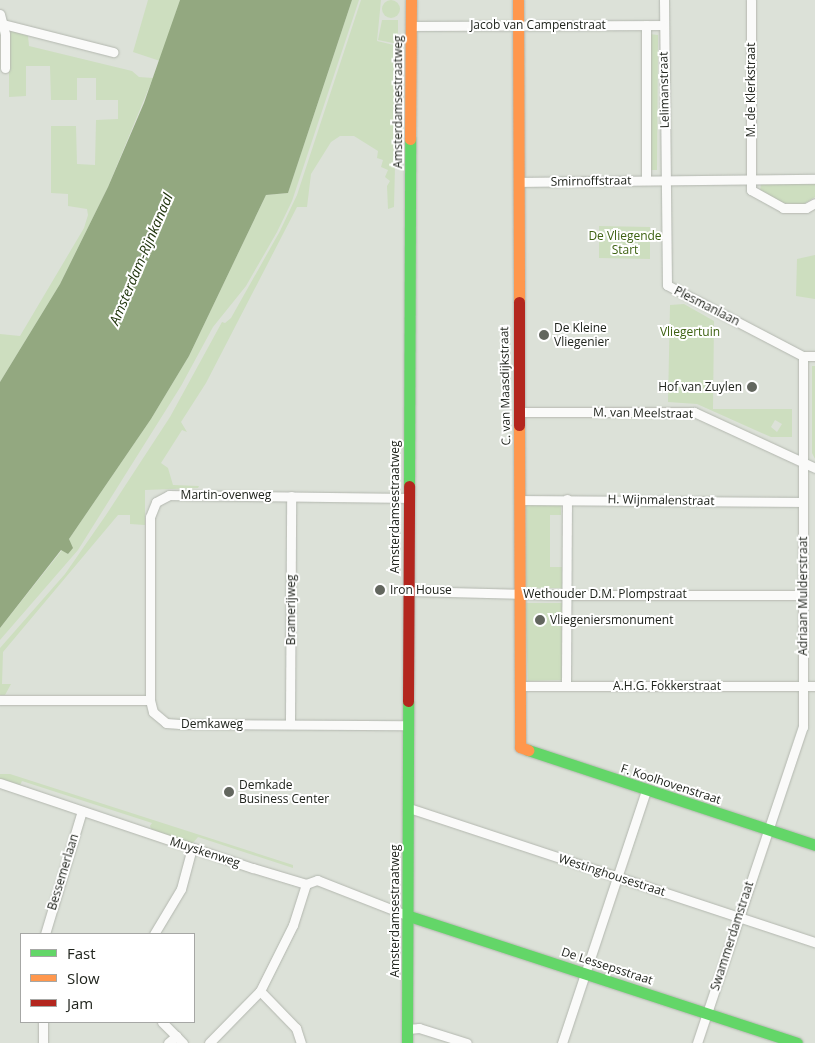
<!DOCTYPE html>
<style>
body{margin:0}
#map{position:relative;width:815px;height:1043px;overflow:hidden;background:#dce1d8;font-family:"Open Sans",sans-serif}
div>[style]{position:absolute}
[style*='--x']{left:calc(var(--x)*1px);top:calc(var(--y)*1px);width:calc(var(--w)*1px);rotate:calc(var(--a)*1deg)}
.green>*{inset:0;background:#cddebf}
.round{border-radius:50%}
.water>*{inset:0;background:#93a880}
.roads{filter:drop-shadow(0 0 1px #b3b7af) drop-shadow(0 0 1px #b3b7af)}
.street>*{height:9px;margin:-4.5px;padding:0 4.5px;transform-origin:4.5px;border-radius:4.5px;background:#fafaf9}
.fast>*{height:11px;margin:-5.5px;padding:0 5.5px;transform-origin:5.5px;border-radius:5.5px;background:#63d668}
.slow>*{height:11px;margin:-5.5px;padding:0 5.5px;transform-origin:5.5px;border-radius:5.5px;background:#ff974d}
.jam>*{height:11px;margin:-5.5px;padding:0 5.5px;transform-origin:5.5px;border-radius:5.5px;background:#b3261e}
.dots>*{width:14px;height:14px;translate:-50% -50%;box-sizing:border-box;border:2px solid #fff;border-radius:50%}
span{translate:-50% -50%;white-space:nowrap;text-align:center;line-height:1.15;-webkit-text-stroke:4px #fff;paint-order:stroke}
.street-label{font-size:12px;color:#20241d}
.park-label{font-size:12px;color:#3d6111}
.poi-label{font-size:12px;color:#20241d}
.left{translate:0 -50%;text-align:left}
.right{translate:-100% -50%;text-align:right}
.water-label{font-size:14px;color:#22360e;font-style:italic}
.legend{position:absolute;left:20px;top:933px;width:175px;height:90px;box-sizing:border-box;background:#fff;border:1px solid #a6a7a5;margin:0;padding:6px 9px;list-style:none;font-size:15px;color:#20241d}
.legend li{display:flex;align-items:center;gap:10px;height:25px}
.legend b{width:25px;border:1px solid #a6a7a5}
</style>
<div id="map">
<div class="green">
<i class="round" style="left:382px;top:0;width:18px;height:18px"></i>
<i style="clip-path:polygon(148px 0,180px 0,160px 61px,133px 52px)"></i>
<i style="clip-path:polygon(352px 0,359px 0,292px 201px,277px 232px,246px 286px,213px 327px,181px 386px,78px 550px,0 640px,0 628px,62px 550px,68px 554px,72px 548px,69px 539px,151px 419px,189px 356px,266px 195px,288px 193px)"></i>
<i style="clip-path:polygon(361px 0,381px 0,377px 41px,398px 46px,394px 207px,388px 209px,387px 186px,390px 181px,385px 177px,388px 170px,381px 167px,383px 160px,377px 158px,378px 151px,354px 136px,340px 136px,331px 142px,311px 174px,307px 207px,297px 207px,206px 383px,181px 422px,187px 432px,182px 430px,161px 463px,168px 468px,173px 485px,199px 486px,198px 488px,145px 490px,145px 525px,130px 524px,130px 515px,118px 515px,3px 652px,2px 684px,11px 684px,5px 695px,0 695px,0 648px,65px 574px,106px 515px,170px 417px,222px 322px,225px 323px,231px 318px,280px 231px,297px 195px)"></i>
<i style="clip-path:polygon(382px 20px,398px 20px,398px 44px,378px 40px)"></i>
<i style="clip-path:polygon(13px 31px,28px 36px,29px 46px,132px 71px,139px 77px,153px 78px,108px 187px,60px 284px,0 382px,0 334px,20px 336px,84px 228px,88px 215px,87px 209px,68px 206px,68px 194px,51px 193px,51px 126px,76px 126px,77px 164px,95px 165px,96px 120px,118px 119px,118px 100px,96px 100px,96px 78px,77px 78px,77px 100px,51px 100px,50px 66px,26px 66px,26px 96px,9px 97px,9px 32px)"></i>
<i style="clip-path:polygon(649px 34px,658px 35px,657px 170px,649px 170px)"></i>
<i style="clip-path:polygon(761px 184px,815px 184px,815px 197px,802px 205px,783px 203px,760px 191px)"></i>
<i style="clip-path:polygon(599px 226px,650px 227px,650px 259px,599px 258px)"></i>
<i style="clip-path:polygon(815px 255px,815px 299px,796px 296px,797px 259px)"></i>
<i style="clip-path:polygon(evenodd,684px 304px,714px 321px,713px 409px,792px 409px,792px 437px,771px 437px,697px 404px,668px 402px,670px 305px,684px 304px,775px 420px,782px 424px,777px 432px,771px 427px,775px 420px)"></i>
<i style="clip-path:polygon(812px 366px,815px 366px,815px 459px,812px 453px)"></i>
<i style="clip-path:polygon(526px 504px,561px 504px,561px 515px,550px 515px,550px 567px,562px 567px,562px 588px,526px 588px)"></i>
<i style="clip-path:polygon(525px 603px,562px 603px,562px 680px,528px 681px)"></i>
<i style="clip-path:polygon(0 774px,10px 774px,38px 783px,293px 865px,293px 868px,198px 837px,192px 844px,152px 831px,150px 826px,152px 823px,22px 781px,20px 785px,0 780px)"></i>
</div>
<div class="water">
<i style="clip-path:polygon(180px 0,352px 0,288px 193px,266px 195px,189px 356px,151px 419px,69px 539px,73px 548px,68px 554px,61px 550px,0 628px,0 382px,60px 284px,108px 187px,144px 103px)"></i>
</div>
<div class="roads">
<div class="street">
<i style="--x:664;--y:0;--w:285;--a:89.4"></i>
<i style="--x:667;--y:285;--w:153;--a:27.6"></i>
<i style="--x:803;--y:356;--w:12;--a:0"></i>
<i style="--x:751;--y:0;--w:190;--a:90"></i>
<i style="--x:751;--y:190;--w:37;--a:29"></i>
<i style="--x:783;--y:208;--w:23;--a:0"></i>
<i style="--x:806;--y:208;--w:10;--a:-29"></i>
<i style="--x:0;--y:14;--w:21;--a:76"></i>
<i style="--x:5;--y:34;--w:34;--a:90"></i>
<i style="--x:3;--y:24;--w:114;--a:14.3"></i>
<i style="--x:646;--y:25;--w:155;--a:90"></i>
<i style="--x:412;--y:26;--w:251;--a:-0.2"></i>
<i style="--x:518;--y:182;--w:297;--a:-0.6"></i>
<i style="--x:519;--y:412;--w:175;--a:0"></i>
<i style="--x:694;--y:412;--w:133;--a:24.8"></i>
<i style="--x:520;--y:500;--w:283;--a:0.4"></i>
<i style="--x:409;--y:591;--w:157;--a:1.5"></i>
<i style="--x:566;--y:595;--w:236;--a:0"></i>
<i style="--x:566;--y:685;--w:186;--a:-89.7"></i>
<i style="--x:519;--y:686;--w:296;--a:0"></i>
<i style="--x:0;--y:700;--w:150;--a:0"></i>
<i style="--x:150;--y:700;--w:12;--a:76"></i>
<i style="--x:153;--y:712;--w:17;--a:40"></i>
<i style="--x:166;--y:723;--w:14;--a:4"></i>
<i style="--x:180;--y:724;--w:227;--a:0.3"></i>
<i style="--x:150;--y:700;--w:183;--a:-90"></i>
<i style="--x:150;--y:517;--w:16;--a:-68"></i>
<i style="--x:156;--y:502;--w:15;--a:-28"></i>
<i style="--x:169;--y:495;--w:238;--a:0.7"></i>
<i style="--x:290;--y:723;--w:227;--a:-89.7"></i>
<i style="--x:0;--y:783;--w:267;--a:18.6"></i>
<i style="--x:253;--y:868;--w:55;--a:16.8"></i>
<i style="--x:306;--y:884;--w:12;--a:-20"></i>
<i style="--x:317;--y:880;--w:99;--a:21.4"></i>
<i style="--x:409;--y:808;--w:428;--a:18.3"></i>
<i style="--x:45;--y:934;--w:128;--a:-73.3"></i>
<i style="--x:154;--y:934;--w:52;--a:-59"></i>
<i style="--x:181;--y:889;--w:42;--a:-75"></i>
<i style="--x:260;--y:991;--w:52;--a:45.8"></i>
<i style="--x:296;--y:1028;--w:16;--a:72"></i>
<i style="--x:162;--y:1022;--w:20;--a:45"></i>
<i style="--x:408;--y:1029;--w:11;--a:-5"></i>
<i style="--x:419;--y:1028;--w:50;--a:17.4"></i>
<i style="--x:43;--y:1043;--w:21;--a:-90"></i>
<i style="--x:168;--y:1043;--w:11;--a:-41"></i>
<i style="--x:176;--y:1036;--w:10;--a:45"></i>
<i style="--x:209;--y:1043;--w:73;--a:-45.6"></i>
<i style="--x:260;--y:991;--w:74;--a:-63.4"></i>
<i style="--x:293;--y:925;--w:43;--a:-72.4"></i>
<i style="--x:562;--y:1043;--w:266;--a:-71.6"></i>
<i style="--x:697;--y:1043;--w:333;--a:-71.5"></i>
<i style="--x:803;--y:727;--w:371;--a:-90"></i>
</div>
<div class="fast">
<i style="--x:409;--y:486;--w:347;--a:-89.8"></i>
<i style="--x:528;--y:750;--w:302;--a:18.3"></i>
<i style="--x:409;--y:916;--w:408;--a:18.1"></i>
<i style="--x:407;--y:1043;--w:342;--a:-89.8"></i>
</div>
<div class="slow">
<i style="--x:518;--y:0;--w:302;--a:89.8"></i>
<i style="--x:410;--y:139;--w:139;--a:-89.6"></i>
<i style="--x:519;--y:425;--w:322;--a:89.8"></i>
<i style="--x:520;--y:747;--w:9;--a:21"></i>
</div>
<div class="jam">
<i style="--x:519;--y:302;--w:123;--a:90"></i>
<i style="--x:408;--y:701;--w:215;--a:-89.7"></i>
</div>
</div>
<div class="dots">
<i style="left:544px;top:335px;background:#62665e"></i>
<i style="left:752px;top:387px;background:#62665e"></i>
<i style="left:380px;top:590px;background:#62665e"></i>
<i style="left:540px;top:620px;background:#62665e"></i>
<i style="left:229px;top:792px;background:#62665e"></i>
</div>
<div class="street-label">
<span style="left:538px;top:25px">Jacob van Campenstraat</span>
<span style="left:664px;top:90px;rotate:-91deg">Lelimanstraat</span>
<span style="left:751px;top:90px;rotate:-90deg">M. de Klerkstraat</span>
<span style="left:398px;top:102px;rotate:-90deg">Amsterdamsestraatweg</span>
<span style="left:591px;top:181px;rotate:-1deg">Smirnoffstraat</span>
<span style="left:707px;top:306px;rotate:27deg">Plesmanlaan</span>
<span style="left:505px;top:386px;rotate:-91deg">C. van Maasdijkstraat</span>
<span style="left:643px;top:413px;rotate:1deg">M. van Meelstraat</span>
<span style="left:226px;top:495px">Martin-ovenweg</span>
<span style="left:661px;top:500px;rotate:1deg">H. Wijnmalenstraat</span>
<span style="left:395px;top:507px;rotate:-90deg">Amsterdamsestraatweg</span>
<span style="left:605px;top:594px">Wethouder D.M. Plompstraat</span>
<span style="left:803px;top:596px;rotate:-90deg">Adriaan Mulderstraat</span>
<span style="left:291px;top:610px;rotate:-90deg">Bramerijweg</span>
<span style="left:667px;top:686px">A.H.G. Fokkerstraat</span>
<span style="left:212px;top:724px">Demkaweg</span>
<span style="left:671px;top:784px;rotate:18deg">F. Koolhovenstraat</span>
<span style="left:205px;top:852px;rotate:18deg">Muyskenweg</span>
<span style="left:63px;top:872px;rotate:-73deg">Bessemerlaan</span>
<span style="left:612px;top:875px;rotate:18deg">Westinghousestraat</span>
<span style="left:395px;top:911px;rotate:-90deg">Amsterdamsestraatweg</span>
<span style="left:732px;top:936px;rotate:-72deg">Swammerdamstraat</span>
<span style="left:607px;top:966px;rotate:18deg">De Lessepsstraat</span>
</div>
<div class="park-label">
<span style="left:625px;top:243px">De Vliegende<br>Start</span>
<span style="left:690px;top:332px">Vliegertuin</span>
</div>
<div class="poi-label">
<span class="left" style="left:554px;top:335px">De Kleine<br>Vliegenier</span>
<span class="right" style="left:742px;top:387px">Hof van Zuylen</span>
<span class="left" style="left:390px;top:590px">Iron House</span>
<span class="left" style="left:550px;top:620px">Vliegeniersmonument</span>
<span class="left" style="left:239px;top:792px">Demkade<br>Business Center</span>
</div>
<div class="water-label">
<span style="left:141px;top:259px;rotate:-67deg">Amsterdam-Rijnkanaal</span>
</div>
<ul class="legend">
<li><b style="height:6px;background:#63d668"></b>Fast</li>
<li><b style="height:6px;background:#ff974d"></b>Slow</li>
<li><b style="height:6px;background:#b3261e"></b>Jam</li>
</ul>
</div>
